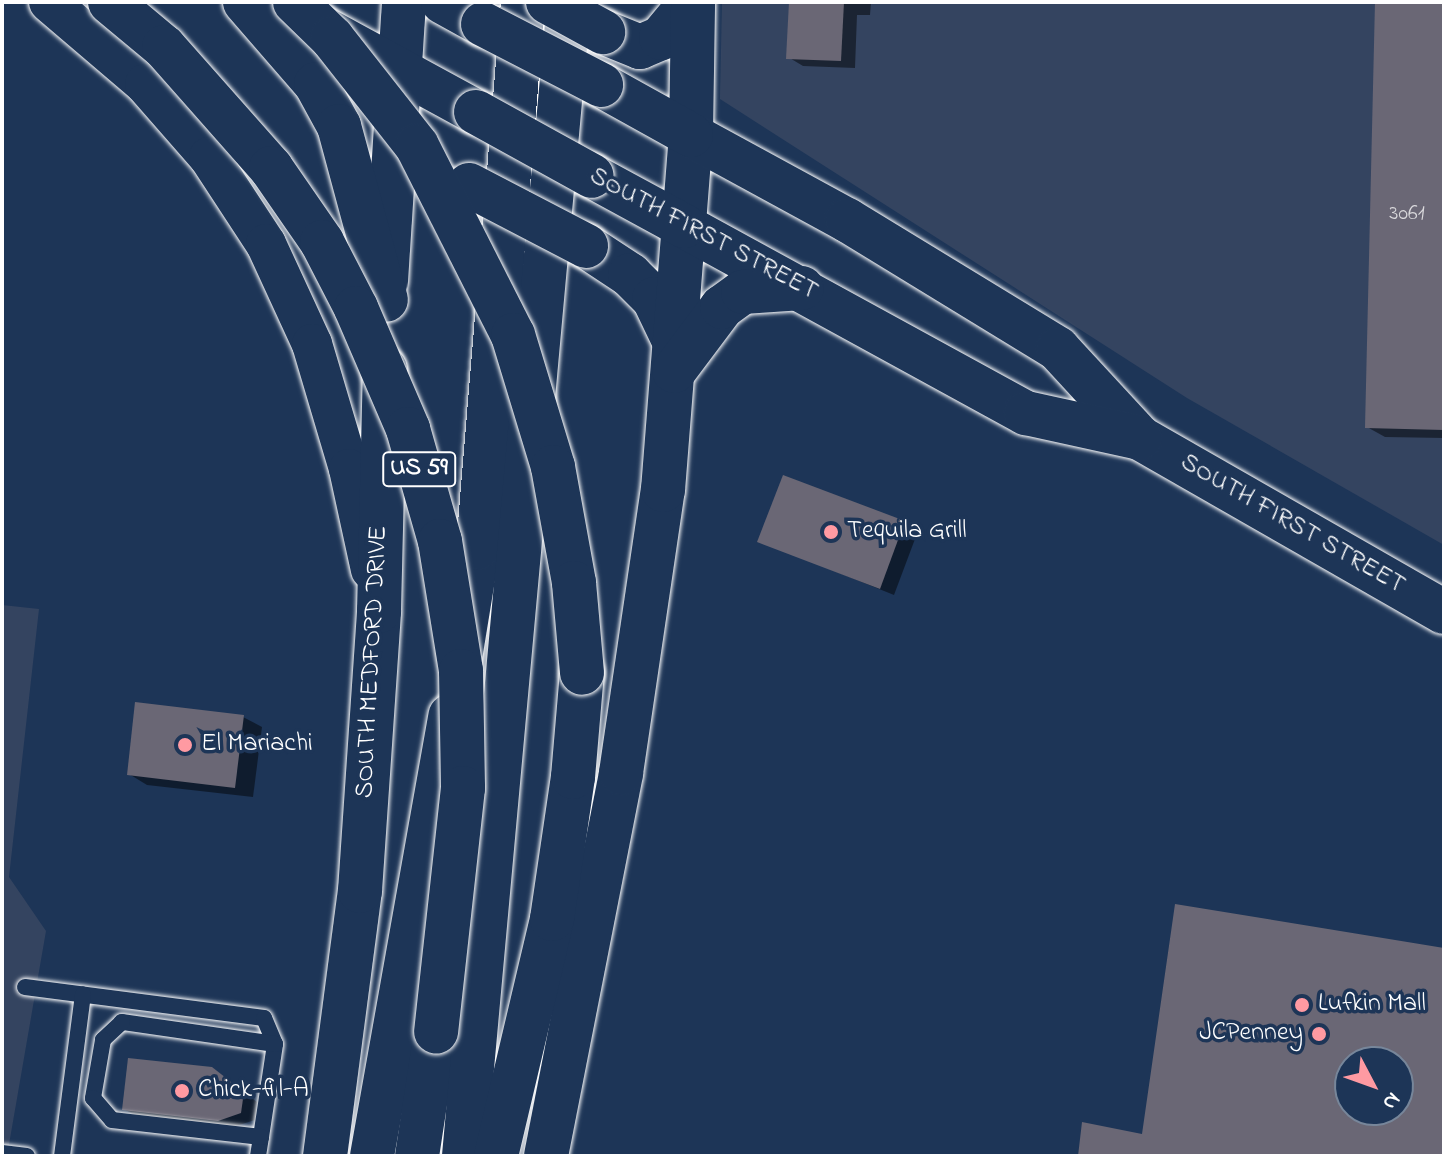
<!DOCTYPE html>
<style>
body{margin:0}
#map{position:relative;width:1446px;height:1158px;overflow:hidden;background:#1d3557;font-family:"Indie Flower",sans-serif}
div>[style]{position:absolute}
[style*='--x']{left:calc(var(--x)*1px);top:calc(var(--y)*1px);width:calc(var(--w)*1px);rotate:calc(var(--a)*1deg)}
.built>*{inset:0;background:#344460}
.shadow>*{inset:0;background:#0007}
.building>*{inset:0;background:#6a6775}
.roads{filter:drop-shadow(0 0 2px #fff) drop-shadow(0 0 2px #fff)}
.service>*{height:16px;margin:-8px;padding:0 8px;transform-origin:8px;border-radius:8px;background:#1d3557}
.tertiary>*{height:40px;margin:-20px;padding:0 20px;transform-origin:20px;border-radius:20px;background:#1d3557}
.secondary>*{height:44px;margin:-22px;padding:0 22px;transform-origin:22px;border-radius:22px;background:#1d3557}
.primary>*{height:44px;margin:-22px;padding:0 22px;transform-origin:22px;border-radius:22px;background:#1d3557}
.trunk>*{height:44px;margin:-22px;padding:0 22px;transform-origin:22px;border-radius:22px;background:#1d3557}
.motorway>*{height:44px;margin:-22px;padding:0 22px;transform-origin:22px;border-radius:22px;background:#1d3557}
.bridges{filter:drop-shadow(0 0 2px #fff) drop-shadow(0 0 2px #fff)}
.secondary-bridge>*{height:44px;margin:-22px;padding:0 22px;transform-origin:22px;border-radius:22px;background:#1d3557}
.trunk-bridge>*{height:44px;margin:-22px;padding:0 22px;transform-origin:22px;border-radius:22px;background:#1d3557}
.motorway-bridge>*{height:44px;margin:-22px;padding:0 22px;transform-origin:22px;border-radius:22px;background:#1d3557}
.dots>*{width:22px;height:22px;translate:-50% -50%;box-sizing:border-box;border:4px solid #1d3557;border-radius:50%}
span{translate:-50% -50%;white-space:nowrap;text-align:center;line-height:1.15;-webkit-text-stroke:7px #1d3557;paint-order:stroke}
.number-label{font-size:22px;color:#dad9dc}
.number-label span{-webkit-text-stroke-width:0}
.shield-label span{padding:2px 6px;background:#1d3557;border:2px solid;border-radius:6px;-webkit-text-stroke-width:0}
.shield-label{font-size:24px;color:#fff;font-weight:700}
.street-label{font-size:26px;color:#fff}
.poi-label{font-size:26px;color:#fff}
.left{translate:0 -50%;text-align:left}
.right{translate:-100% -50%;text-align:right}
.frame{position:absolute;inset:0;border:4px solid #fff;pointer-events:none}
.north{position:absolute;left:1334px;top:1046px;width:80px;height:80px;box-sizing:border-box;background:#1d3557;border:2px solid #77869a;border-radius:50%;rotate:131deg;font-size:22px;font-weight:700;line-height:32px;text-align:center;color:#fff}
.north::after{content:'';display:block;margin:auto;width:28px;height:36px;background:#ff9aa2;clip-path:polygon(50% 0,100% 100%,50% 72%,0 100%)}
</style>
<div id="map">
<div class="built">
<i style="clip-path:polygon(722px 2px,1444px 2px,1444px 545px,1187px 398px,720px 99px)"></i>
<i style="clip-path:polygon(2px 605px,39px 609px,9px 877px,46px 931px,7px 1156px,2px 1156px)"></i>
</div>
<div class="shadow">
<i style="clip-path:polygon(791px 2px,871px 2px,870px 15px,857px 15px,855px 68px,803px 66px,788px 57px)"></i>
<i style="clip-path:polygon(1377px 2px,1444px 2px,1444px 438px,1385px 437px,1367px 427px)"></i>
<i style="clip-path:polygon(785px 477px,918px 531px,894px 595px,760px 541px)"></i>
<i style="clip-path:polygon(243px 717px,262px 727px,253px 797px,147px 785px,129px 774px)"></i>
<i style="clip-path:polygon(212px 1069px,257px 1102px,255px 1120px,233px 1127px,138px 1117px,124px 1109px)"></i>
</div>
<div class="building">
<i style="clip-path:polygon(789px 2px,844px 2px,841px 61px,786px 59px)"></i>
<i style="clip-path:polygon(1375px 2px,1444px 2px,1444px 430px,1365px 428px)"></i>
<i style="clip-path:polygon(783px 475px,905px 521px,880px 589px,757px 542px)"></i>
<i style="clip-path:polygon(135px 702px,244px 715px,235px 788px,127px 775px)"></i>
<i style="clip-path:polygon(evenodd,1175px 904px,1444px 948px,1444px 1156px,1078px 1156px,1082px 1122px,1142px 1134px,1175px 904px,1350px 1062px,1398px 1062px,1398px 1110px,1350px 1110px,1350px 1062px)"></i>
<i style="clip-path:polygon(128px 1058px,212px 1067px,244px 1092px,241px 1113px,218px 1121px,122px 1110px)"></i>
</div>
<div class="roads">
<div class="service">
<i style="--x:25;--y:987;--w:241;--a:7.4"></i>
<i style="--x:264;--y:1018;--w:28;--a:67"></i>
<i style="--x:2;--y:1153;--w:25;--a:7"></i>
<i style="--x:62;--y:1156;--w:163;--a:-82.6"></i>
<i style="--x:258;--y:1156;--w:19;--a:-81"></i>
<i style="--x:261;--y:1137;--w:94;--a:-81.4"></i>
<i style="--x:275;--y:1044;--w:155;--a:-171.8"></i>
<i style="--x:122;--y:1022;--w:26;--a:137"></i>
<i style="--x:103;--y:1040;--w:59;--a:99.8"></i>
<i style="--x:93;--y:1098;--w:29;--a:49"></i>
<i style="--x:112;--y:1120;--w:150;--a:6.5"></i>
</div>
<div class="tertiary">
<i style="--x:49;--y:2;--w:126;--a:40.5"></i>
<i style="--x:145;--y:84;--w:97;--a:48.8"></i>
<i style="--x:209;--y:157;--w:104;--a:56.8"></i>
<i style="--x:266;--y:244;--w:110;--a:65.3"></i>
<i style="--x:312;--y:344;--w:130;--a:73.5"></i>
<i style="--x:349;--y:469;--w:103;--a:77.7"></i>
</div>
<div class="secondary">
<i style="--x:603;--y:32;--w:40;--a:22"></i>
<i style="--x:640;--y:47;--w:23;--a:-23"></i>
<i style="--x:661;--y:38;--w:47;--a:-50.2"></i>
<i style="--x:586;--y:246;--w:53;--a:33.4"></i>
<i style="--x:630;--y:275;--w:34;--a:45"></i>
<i style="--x:654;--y:299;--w:51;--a:64.4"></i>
<i style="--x:386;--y:281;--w:280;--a:-86.3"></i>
<i style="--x:325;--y:1156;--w:267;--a:-82.5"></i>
<i style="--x:360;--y:891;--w:281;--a:-86.1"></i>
<i style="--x:379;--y:611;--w:242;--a:-88.6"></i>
<i style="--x:546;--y:1156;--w:390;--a:-78.9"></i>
<i style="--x:621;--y:773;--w:286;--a:-81.6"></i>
<i style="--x:663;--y:490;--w:356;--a:-85.5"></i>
<i style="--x:691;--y:135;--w:133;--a:-89.1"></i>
</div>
<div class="primary">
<i style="--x:691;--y:135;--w:178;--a:28.6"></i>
<i style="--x:847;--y:220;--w:247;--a:31.4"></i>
<i style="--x:1058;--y:349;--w:121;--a:47.3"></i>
<i style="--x:1140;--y:438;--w:350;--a:29.8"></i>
<i style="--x:684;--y:226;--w:390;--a:28.7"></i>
<i style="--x:1026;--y:413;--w:117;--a:12.4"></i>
<i style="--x:674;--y:371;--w:80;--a:-53.1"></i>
<i style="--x:722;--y:307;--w:26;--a:-36"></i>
<i style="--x:743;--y:292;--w:59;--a:-3.9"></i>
</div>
<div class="trunk">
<i style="--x:245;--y:2;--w:108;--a:49.1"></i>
<i style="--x:316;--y:84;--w:48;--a:61.3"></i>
<i style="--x:339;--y:126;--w:180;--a:74.9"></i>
<i style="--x:443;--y:2;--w:46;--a:28.8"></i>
<i style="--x:324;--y:29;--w:173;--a:28.6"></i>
<i style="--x:601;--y:85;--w:103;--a:29.1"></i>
<i style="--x:592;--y:176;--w:105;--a:28.5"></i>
</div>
<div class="motorway">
<i style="--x:461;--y:652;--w:105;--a:-80.7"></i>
<i style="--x:478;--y:548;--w:548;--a:-85.29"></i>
<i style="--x:372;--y:1156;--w:447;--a:-79.9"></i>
<i style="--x:417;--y:1156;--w:125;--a:-81.3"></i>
<i style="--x:464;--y:1156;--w:1159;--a:-84.8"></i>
<i style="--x:496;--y:1156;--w:244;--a:-76.7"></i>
<i style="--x:552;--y:919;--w:144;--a:-81.6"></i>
<i style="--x:573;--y:777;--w:104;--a:-85.1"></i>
</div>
</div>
<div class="bridges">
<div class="secondary-bridge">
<i style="--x:548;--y:2;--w:63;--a:28.6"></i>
<i style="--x:469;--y:185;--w:132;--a:27.5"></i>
</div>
<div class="trunk-bridge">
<i style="--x:483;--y:24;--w:133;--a:27.3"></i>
<i style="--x:476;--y:112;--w:132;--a:28.9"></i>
</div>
<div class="motorway-bridge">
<i style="--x:110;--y:2;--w:70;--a:39.8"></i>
<i style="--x:164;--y:47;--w:162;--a:48.5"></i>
<i style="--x:271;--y:168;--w:90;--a:55.4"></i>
<i style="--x:322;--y:242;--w:74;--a:62.7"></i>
<i style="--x:356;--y:308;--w:132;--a:66.7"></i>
<i style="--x:408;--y:429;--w:116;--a:74.1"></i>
<i style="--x:440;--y:541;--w:132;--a:80.8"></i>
<i style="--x:461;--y:671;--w:117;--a:89"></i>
<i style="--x:463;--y:788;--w:245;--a:96.3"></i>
<i style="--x:295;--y:2;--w:52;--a:44.2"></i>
<i style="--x:332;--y:38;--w:137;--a:51.8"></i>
<i style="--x:417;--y:146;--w:212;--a:63.1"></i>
<i style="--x:513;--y:335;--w:138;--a:73.1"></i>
<i style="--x:553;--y:467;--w:118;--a:79.7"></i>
<i style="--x:574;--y:583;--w:90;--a:84.9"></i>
</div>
</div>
<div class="dots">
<i style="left:831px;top:532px;background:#ff9aa2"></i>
<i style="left:185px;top:745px;background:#ff9aa2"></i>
<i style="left:1302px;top:1005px;background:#ff9aa2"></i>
<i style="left:1319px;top:1034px;background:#ff9aa2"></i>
<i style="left:182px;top:1091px;background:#ff9aa2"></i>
</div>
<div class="number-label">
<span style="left:1407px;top:215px">3061</span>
</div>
<div class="shield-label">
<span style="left:419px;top:469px">US 59</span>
</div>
<div class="street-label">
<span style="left:703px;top:235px;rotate:28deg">SOUTH FIRST STREET</span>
<span style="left:1292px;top:525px;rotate:30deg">SOUTH FIRST STREET</span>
<span style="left:373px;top:662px;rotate:-87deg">SOUTH MEDFORD DRIVE</span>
</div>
<div class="poi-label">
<span class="left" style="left:847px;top:532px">Tequila Grill</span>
<span class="left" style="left:201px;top:745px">El Mariachi</span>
<span class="left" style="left:1318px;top:1005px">Lufkin Mall</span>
<span class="right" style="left:1303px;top:1034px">JCPenney</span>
<span class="left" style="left:198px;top:1091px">Chick-fil-A</span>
</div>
<div class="frame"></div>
<div class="north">N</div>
</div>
